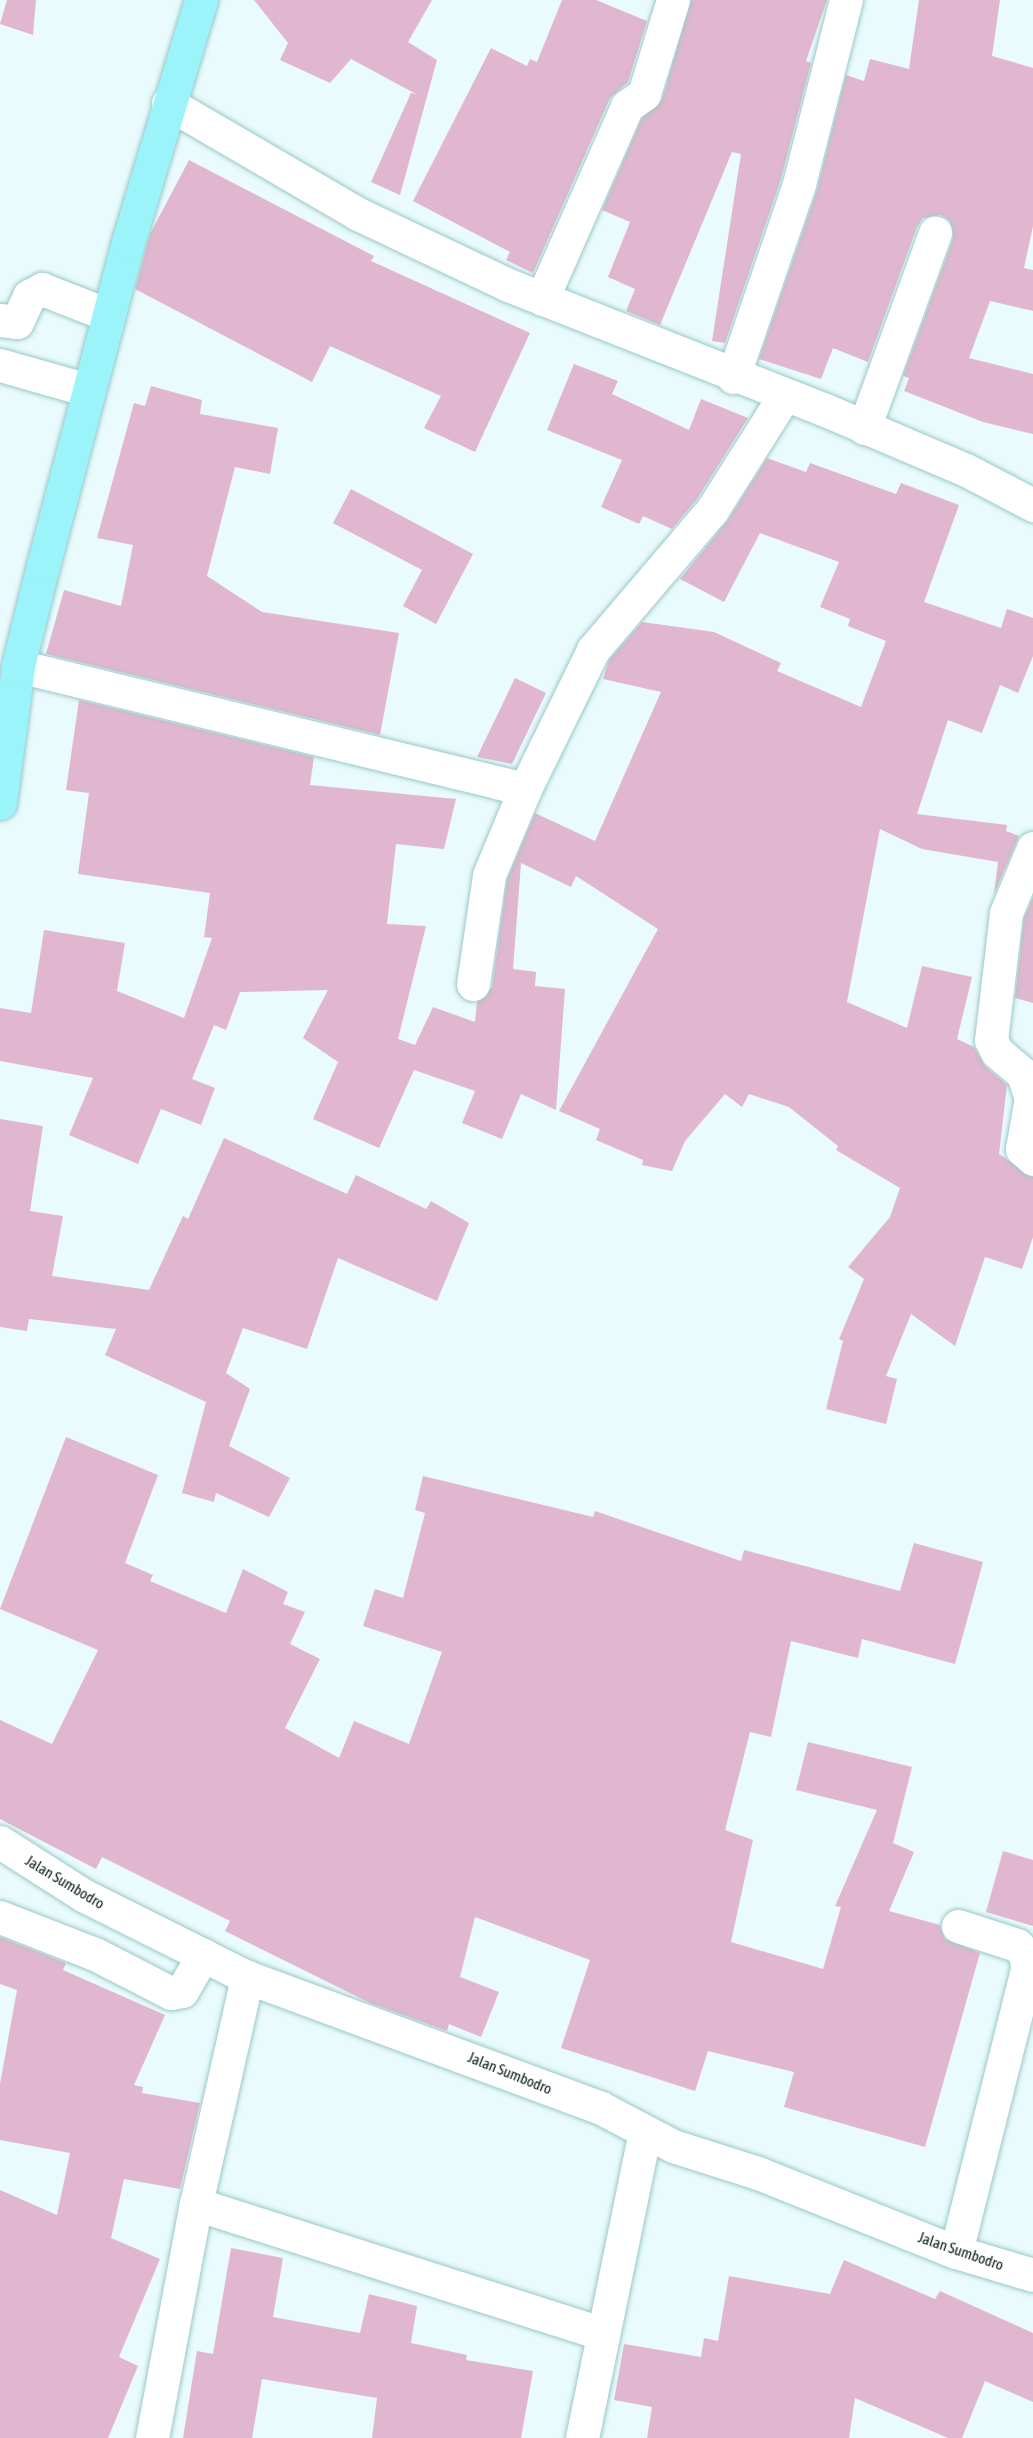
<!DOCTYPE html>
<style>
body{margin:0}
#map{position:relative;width:1033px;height:2438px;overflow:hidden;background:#e9fbfc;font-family:"Asap Condensed",sans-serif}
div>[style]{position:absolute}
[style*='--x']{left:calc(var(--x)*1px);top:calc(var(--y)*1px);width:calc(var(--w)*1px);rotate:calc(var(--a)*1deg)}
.building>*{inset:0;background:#e0b7cf}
.roads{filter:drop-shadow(0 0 2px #9ac7ca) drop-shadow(0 0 2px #9ac7ca)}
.minor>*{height:33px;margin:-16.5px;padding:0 16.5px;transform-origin:16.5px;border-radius:16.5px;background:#fff}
.major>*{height:33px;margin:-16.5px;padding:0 16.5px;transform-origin:16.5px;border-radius:16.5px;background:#9af4fa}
span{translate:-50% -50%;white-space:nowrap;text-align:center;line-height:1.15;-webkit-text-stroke:4.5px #fff;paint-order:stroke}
.street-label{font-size:15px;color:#081a1b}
</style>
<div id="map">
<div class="building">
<i style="clip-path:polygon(7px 0,36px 0,33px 35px,0 24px)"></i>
<i style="clip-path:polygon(254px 0,432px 0,408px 42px,437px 60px,400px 195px,371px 182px,411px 93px,416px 94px,351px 59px,330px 83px,280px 60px,288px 43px)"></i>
<i style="clip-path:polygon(562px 0,596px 0,647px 21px,628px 82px,610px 98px,533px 273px,506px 260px,510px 252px,413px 201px,491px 48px,527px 66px,530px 59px,537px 62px)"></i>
<i style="clip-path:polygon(691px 0,827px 0,806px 61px,811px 63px,781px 179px,725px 343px,712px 341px,741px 154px,732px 152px,660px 325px,626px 311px,635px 289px,608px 277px,630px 222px,602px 210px,642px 118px,662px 100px)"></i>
<i style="clip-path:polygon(919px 0,1000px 0,992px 56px,1033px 68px,1033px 226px,1024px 268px,1033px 270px,1033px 311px,990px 301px,969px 358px,1033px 374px,1033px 434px,983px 422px,904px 391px,909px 378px,903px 376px,953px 239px,950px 221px,941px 215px,923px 218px,917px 227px,868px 362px,833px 348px,821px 379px,759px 359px,817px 190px,846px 75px,864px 81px,870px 59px,909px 69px)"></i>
<i style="clip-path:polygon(189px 160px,374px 256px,371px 261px,530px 333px,475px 452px,424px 428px,441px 396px,330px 346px,312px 382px,135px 289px,150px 234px)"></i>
<i style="clip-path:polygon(574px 364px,618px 381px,612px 394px,689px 430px,701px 399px,748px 418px,697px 499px,672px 529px,643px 516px,639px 524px,601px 507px,622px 460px,547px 430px)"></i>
<i style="clip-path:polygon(151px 386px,202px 400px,200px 414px,278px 428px,270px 474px,235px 467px,207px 576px,262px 612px,399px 633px,380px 735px,46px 654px,64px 590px,121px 606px,133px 545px,97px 538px,134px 403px,145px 406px)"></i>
<i style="clip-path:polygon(767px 458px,806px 472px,810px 463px,896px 494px,901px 483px,959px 505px,924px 602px,1001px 628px,1007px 609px,1033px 618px,1033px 656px,1018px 693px,1000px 685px,982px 733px,948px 720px,917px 814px,1007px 825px,1006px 831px,1019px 836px,994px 894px,998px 862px,922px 849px,880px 829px,847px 1002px,907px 1028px,922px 966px,972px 977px,957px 1039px,974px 1047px,985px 1066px,1007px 1085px,999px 1154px,1033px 1177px,1033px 1237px,1022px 1269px,985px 1257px,955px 1346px,911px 1314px,886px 1376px,897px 1379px,886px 1424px,826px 1409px,843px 1341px,839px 1339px,864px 1279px,848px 1267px,890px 1217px,900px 1188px,836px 1150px,838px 1146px,789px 1107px,749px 1094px,742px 1107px,725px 1094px,685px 1141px,672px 1171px,642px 1165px,643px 1160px,596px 1140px,600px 1129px,559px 1111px,658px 929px,576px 876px,571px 887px,521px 863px,513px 969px,536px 972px,535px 986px,565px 989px,556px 1110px,521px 1094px,502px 1139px,462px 1123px,475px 1091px,414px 1070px,379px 1148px,313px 1119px,338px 1062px,303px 1038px,328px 990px,240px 992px,226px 1030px,214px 1025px,192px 1079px,215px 1088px,201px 1125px,161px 1109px,138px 1164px,69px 1135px,93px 1078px,0 1061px,0 1008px,31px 1013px,44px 930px,125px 943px,117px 991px,184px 1018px,212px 938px,204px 937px,210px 893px,78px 874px,89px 793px,66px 790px,79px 700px,314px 757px,310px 785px,456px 799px,444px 849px,396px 844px,387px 924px,426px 926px,398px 1039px,415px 1045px,433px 1007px,475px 1022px,477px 1002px,492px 987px,507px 880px,535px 813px,595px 841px,661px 692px,603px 679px,609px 660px,642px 622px,714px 632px,781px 663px,777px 671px,861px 707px,886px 641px,848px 626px,850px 619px,820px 607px,839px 562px,760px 533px,724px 602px,680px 579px,728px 520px)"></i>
<i style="clip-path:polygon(351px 489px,473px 554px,436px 624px,403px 606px,422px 570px,333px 523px)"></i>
<i style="clip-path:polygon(515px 678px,546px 693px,512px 764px,477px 757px)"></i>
<i style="clip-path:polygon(1033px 897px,1033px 1003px,1015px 998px,1024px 918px)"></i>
<i style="clip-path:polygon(0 1119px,43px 1126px,30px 1211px,63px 1216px,52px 1276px,149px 1290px,183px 1216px,188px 1219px,224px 1138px,347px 1194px,356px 1175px,426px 1209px,431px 1201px,469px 1223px,437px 1301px,338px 1258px,307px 1349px,243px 1328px,226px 1373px,250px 1389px,229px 1446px,290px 1478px,269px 1517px,216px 1493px,214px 1502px,182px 1493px,206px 1402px,105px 1355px,116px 1329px,29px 1319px,27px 1331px,0 1327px)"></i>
<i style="clip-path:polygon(66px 1437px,158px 1475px,125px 1563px,153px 1575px,150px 1581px,226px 1613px,243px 1569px,288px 1592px,283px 1604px,305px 1612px,290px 1644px,320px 1659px,285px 1728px,339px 1758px,354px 1721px,409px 1744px,442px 1652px,363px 1626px,375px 1589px,403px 1598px,425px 1513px,415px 1510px,423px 1476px,593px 1517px,595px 1511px,741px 1561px,744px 1550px,900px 1591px,914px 1543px,983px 1562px,955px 1664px,862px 1639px,858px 1658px,791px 1641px,771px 1737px,750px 1732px,725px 1830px,753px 1840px,731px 1942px,823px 1969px,841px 1907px,835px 1906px,877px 1810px,796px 1790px,808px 1742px,912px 1767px,893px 1843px,914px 1852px,889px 1911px,940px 1925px,945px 1939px,980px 1953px,925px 2147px,784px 2107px,794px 2072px,708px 2051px,695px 2091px,561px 2048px,590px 1960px,475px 1917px,460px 1977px,499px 1992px,481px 2037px,449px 2024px,447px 2031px,370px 2003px,225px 1931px,230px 1921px,102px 1857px,96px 1869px,0 1819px,0 1720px,52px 1744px,98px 1650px,0 1609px)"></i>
<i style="clip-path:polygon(1003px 1851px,1033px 1860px,1033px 1926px,986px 1912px)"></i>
<i style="clip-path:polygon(0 1937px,66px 1963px,63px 1970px,165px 2015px,134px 2085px,143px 2087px,142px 2093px,200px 2103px,180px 2189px,124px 2179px,111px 2238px,160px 2259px,119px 2357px,138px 2366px,108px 2438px,0 2438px,0 2190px,57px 2215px,70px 2153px,0 2140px,0 2084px,17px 1990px,0 1984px)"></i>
<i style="clip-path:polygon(231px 2248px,283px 2258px,273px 2317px,360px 2333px,369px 2294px,417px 2306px,411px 2343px,467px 2355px,466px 2360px,533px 2371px,521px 2438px,372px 2438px,377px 2398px,262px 2379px,252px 2438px,183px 2438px,197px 2351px,213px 2354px)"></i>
<i style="clip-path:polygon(844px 2260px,935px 2299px,940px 2291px,1033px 2333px,1033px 2402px,985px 2381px,962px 2438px,948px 2438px,855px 2398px,849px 2438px,647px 2438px,652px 2407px,614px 2400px,624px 2344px,701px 2357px,704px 2338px,718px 2341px,729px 2276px,830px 2294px)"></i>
</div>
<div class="roads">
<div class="minor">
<i style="--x:168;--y:103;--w:220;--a:30.3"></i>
<i style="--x:358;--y:214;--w:166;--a:25.3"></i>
<i style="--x:508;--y:285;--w:339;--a:21.5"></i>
<i style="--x:823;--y:409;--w:155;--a:23.1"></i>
<i style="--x:966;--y:470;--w:76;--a:27.6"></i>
<i style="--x:542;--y:299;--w:211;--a:-66.2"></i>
<i style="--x:627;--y:106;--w:21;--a:-35"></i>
<i style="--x:644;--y:94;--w:98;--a:-72.9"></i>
<i style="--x:0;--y:320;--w:17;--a:7"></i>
<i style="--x:17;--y:322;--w:29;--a:-65"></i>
<i style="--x:29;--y:296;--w:15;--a:-28"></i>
<i style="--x:42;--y:289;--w:71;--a:21.5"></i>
<i style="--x:0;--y:365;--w:91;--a:15.9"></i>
<i style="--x:733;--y:377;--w:204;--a:-71.1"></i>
<i style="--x:799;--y:184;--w:190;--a:-75.7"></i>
<i style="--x:864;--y:428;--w:208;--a:-70"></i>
<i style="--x:18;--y:666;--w:522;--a:13.64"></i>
<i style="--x:1033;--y:848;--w:70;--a:112.6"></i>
<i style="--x:1006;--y:913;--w:128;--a:96.7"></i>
<i style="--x:991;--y:1040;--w:13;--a:63"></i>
<i style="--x:997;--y:1052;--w:34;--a:40"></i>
<i style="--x:1023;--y:1074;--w:25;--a:72"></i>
<i style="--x:1031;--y:1098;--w:52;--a:100"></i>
<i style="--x:1022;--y:1149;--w:15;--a:42"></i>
<i style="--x:473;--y:984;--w:110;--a:-81.6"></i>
<i style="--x:489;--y:875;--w:93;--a:-67.3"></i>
<i style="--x:525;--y:789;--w:155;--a:-63.9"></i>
<i style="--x:593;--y:650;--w:184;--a:-49.6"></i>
<i style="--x:712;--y:510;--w:135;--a:-57.7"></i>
<i style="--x:0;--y:1842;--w:98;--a:32.6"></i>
<i style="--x:83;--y:1895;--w:183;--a:26.6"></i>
<i style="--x:247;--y:1977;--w:377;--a:20.3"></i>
<i style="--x:601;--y:2108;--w:81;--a:27.8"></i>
<i style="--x:673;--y:2146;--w:89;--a:17.6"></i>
<i style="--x:758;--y:2173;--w:213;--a:21.8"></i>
<i style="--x:956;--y:2252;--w:80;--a:16.6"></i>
<i style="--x:0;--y:1917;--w:102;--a:21.3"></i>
<i style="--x:95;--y:1954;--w:85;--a:27.2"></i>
<i style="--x:171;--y:1993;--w:11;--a:-10"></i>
<i style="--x:182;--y:1991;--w:42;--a:-59.7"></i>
<i style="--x:196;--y:2204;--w:427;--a:17.7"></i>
<i style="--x:956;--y:2252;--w:292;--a:-75.9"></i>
<i style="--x:1027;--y:1969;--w:14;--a:-94"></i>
<i style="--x:1026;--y:1955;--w:13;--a:-132"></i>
<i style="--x:1017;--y:1945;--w:62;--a:-162.1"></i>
<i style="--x:152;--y:2438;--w:238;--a:-79.4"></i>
<i style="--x:196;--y:2204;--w:233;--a:-77.3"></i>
<i style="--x:582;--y:2438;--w:312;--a:-78.4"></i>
</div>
<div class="major">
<i style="--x:0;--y:803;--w:138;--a:-82.5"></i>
<i style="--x:18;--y:666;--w:103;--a:-76"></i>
<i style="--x:43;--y:566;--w:335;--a:-75.3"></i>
<i style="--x:128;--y:242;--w:253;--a:-73.2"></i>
</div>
</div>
<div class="street-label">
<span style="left:65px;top:1882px;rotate:31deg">Jalan Sumbodro</span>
<span style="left:510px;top:2073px;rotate:22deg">Jalan Sumbodro</span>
<span style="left:961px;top:2251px;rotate:19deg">Jalan Sumbodro</span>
</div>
</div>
